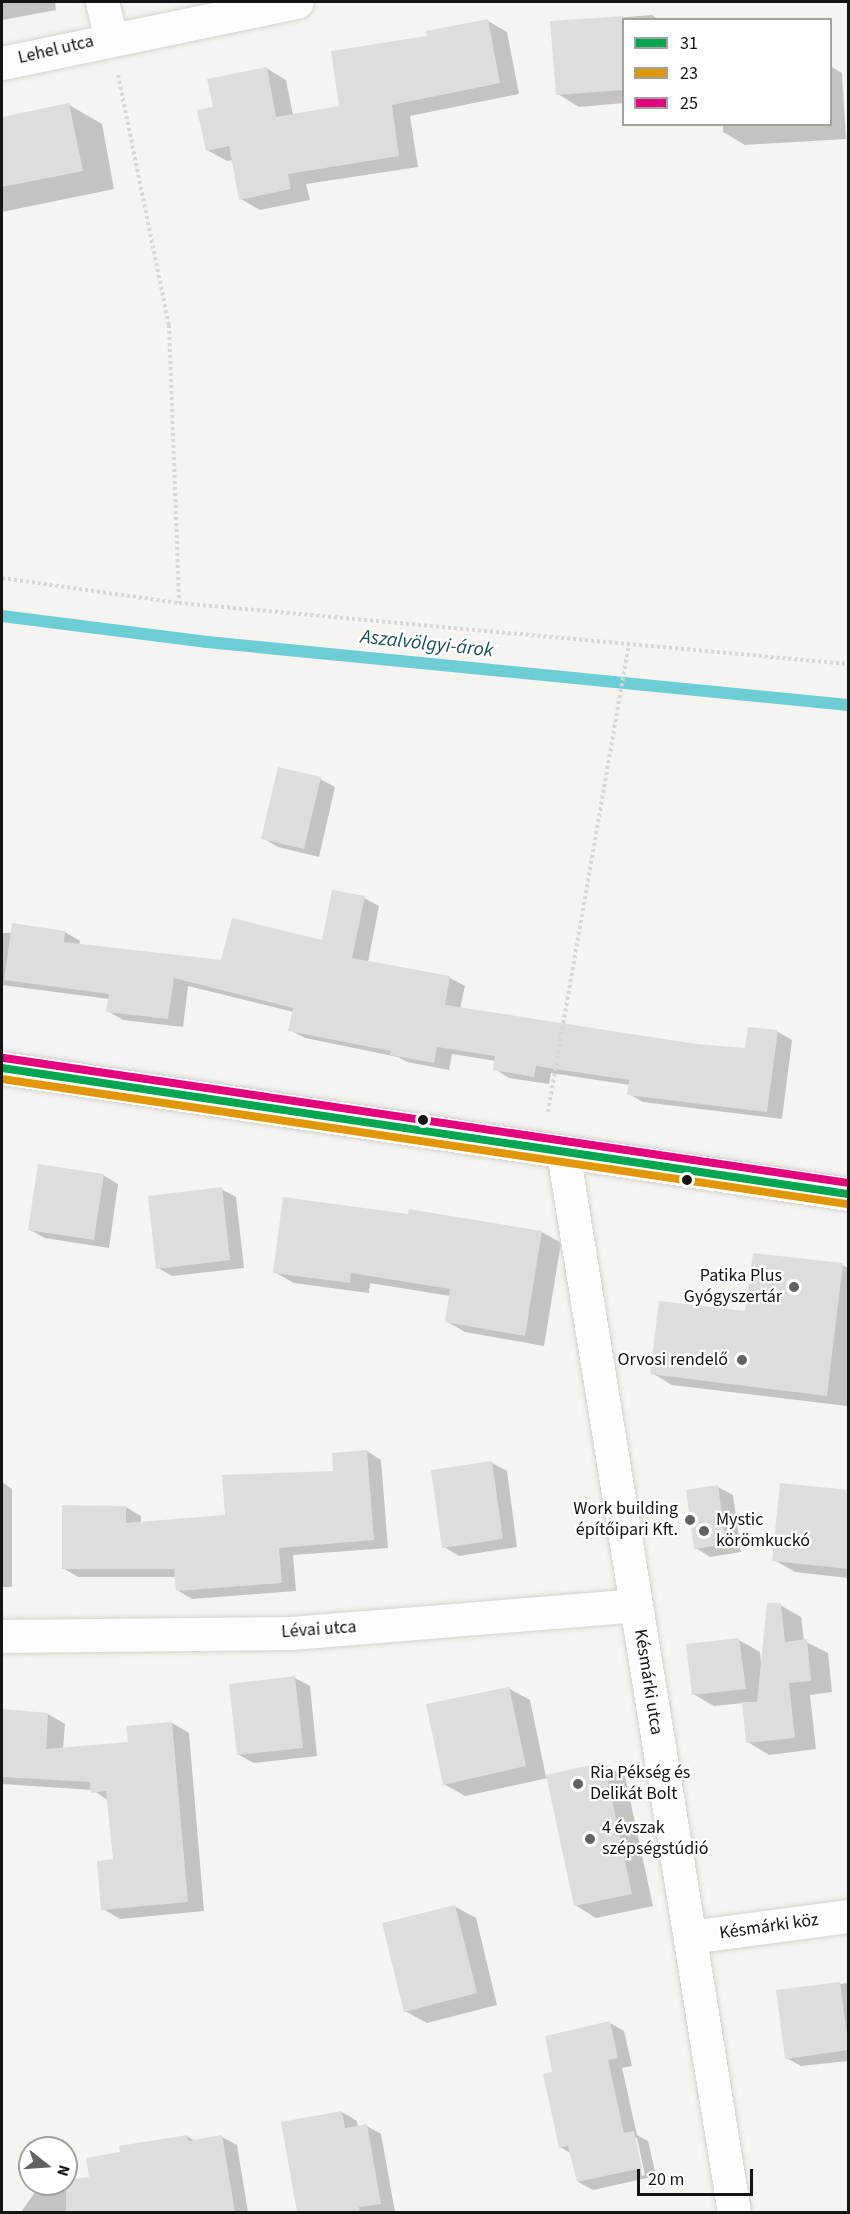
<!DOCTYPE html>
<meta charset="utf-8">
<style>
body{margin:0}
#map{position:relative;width:850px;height:2214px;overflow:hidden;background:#f6f4f1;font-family:"Source Sans 3",sans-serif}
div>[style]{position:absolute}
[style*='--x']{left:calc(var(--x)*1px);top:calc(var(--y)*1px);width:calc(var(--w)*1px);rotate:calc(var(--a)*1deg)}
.shadow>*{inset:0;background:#0003}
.stream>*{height:12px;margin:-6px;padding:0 6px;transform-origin:6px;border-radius:6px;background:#6ccdd4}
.building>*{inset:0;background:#dfdddc}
.path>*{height:4px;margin-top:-2px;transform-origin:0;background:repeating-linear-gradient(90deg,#d7d7d7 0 3px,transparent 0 6px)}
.roads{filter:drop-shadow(0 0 2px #d3d2cf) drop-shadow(0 0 2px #d3d2cf)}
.minor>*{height:33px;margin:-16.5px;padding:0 16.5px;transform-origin:16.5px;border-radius:16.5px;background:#fefdfd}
.tertiary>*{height:33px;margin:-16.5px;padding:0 16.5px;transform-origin:16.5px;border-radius:16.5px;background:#fefdfd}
.bus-1>*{height:8px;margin:-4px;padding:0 4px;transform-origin:4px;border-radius:4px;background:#00a651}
.bus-2>*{height:8px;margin:-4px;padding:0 4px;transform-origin:4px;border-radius:4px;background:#e09702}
.bus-3>*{height:8px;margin:-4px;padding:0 4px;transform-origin:4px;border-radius:4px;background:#e5007d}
.dots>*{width:16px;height:16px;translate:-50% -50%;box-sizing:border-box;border:3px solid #fff;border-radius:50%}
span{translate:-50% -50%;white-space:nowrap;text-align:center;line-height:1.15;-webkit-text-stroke:4.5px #fff;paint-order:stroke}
.street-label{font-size:18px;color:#141412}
.poi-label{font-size:18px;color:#141412}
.right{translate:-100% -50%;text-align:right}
.left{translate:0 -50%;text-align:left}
.water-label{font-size:20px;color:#185055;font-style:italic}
.frame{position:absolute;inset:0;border:3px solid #141412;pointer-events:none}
.legend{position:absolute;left:622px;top:18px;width:210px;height:108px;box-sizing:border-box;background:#fff;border:2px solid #a1a1a0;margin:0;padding:8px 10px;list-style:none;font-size:18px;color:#141412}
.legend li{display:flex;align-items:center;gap:12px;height:30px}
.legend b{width:30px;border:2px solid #a1a1a0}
.north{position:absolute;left:18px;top:2136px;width:60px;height:60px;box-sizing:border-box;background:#fff;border:2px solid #a1a1a0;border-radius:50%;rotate:107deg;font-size:16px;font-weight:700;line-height:24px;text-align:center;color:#141412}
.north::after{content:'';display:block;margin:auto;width:21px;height:27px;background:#636260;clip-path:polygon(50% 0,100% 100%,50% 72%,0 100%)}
.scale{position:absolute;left:637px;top:2169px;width:116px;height:27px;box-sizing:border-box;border:3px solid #141412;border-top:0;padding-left:8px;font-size:18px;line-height:21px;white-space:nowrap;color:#141412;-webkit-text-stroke:4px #fff;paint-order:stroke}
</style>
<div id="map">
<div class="shadow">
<i style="clip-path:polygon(2px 2px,55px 2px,56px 10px,2px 20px)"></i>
<i style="clip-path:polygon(652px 15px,659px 20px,624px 20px,624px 103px,579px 107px,558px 94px,552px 23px)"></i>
<i style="clip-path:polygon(488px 21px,507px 32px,519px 94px,410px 116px,418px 167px,306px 184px,310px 200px,260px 210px,241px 199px,233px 160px,227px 161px,207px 150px,215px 109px,266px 68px,286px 80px,293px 115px,340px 107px)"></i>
<i style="clip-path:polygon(830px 66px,842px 73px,846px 139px,745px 145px,723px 132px,723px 124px,830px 124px)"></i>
<i style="clip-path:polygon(69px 105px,102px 124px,114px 189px,2px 212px,2px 120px)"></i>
<i style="clip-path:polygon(320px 779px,335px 787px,319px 857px,278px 847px,263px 838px)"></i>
<i style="clip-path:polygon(364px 898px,379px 906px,368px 962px,450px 978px,465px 986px,460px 1009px,696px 1045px,747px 1049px,778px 1032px,792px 1040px,782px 1119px,643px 1102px,629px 1094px,630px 1085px,551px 1073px,549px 1084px,509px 1078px,495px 1069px,496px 1061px,452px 1054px,449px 1070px,407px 1062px,398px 1057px,305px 1038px,290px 1030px,294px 1012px,188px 986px,183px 1027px,123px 1020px,108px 1011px,109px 999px,2px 985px,2px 933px,65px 932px,80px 941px,79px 945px,223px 962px,323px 942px)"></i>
<i style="clip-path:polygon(103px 1175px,118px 1184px,109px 1248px,45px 1238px,30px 1230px)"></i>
<i style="clip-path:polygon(221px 1189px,236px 1197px,244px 1268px,172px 1276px,158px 1268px)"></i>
<i style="clip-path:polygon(542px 1232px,561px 1243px,544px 1346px,465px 1332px,446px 1321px,450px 1296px,370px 1283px,369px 1293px,294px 1283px,274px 1272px)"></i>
<i style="clip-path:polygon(842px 1265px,848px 1268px,847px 1406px,672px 1385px,652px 1373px)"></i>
<i style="clip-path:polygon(367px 1451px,381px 1460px,388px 1548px,293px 1555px,296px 1591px,192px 1599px,177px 1590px,176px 1577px,78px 1577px,63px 1568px,126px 1507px,141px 1516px,141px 1523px,226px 1517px,335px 1472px)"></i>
<i style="clip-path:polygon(492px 1463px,507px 1471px,517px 1547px,459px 1556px,444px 1547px)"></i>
<i style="clip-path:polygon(2px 1482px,12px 1489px,12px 1587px,2px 1587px)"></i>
<i style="clip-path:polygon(718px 1487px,733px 1495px,741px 1552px,710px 1557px,696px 1548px)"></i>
<i style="clip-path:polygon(848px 1492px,848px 1578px,795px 1572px,774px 1560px)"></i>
<i style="clip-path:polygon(780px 1605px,801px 1617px,804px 1641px,828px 1653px,832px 1692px,810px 1695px,816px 1749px,769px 1755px,748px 1742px,744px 1703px,714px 1706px,693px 1694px,739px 1640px,760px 1652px,761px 1663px)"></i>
<i style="clip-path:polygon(295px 1678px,310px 1686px,317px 1756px,254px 1763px,239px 1755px)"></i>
<i style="clip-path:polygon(508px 1688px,530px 1700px,546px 1777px,603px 1764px,625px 1776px,653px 1906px,596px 1918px,575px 1905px,548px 1778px,465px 1796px,444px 1784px)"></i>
<i style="clip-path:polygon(2px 1711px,48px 1714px,65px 1724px,63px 1749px,129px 1743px,172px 1723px,189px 1733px,204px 1911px,120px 1919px,103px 1909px,114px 1861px,109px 1801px,93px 1790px,2px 1784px)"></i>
<i style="clip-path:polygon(454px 1906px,476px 1918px,497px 2005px,427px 2023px,405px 2011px)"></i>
<i style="clip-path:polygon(848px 1983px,848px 2061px,801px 2066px,786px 2058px,777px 1991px)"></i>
<i style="clip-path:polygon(evenodd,610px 2023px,624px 2031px,632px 2066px,622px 2068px,637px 2135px,648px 2141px,656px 2176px,593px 2190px,578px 2182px,572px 2154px,560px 2147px,554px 2073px,610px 2023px,634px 2138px,637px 2138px,645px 2175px,642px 2176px,634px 2138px)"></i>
<i style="clip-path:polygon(342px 2112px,357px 2121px,358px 2127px,367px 2126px,381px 2134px,395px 2212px,299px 2212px,283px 2123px)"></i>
<i style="clip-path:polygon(187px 2136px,195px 2141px,222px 2137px,237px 2145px,248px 2212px,21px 2212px,40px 2185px,91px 2178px,122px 2153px)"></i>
</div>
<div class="stream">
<i style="--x:2;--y:616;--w:207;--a:7.2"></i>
<i style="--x:207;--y:642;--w:644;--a:5.61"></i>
</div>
<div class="building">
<i style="clip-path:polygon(624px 16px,624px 90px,556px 95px,550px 21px)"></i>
<i style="clip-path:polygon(488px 19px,500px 83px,392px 105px,399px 156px,288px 174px,291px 189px,239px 200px,229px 146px,206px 151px,197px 110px,213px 107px,207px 79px,267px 67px,276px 117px,339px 106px,331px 51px,427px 36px,426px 31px)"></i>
<i style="clip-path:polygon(69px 103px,83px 171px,2px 187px,2px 117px)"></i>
<i style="clip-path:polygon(278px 767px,321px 777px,304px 849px,261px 839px)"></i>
<i style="clip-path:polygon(332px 890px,365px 896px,352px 958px,450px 976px,445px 1005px,696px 1044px,745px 1048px,748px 1027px,778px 1030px,767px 1112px,627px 1095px,629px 1080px,536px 1066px,534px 1077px,493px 1070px,495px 1056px,437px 1047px,434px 1063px,390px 1055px,391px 1051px,288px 1031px,293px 1008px,174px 978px,168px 1019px,106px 1012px,109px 994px,4px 980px,12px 923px,65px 931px,64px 942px,221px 960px,232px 918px,322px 940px)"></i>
<i style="clip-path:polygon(38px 1164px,104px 1174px,94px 1240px,28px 1230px)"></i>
<i style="clip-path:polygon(222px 1187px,230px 1260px,156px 1269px,148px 1196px)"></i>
<i style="clip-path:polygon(283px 1197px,408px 1214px,409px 1209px,542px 1231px,525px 1336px,445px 1322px,450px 1289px,351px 1273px,350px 1283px,273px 1273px)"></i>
<i style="clip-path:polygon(753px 1253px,843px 1263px,827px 1396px,650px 1374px,659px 1301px,745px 1311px)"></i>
<i style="clip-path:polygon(367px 1450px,374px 1540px,279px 1548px,282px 1583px,176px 1591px,174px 1569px,62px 1569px,62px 1505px,126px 1506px,126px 1523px,225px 1515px,222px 1475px,333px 1471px,332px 1453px)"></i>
<i style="clip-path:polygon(492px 1461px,503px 1539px,442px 1548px,431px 1470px)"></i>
<i style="clip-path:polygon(780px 1483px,849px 1490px,849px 1569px,772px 1561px)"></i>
<i style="clip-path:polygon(718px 1485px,726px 1544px,694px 1549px,686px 1490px)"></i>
<i style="clip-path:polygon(767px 1603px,781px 1603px,785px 1642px,807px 1639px,811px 1681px,789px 1683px,795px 1738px,746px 1743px,742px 1702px,757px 1702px)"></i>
<i style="clip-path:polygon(739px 1638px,746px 1689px,692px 1695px,686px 1644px)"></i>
<i style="clip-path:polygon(295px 1676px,303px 1748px,237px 1755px,229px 1684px)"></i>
<i style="clip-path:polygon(509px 1687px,526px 1766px,443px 1785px,426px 1704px)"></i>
<i style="clip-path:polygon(2px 1709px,48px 1713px,46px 1749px,128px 1742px,126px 1726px,172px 1722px,188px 1902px,101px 1910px,97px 1861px,113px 1859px,106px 1791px,91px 1793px,90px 1782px,2px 1777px)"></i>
<i style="clip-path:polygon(604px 1762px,632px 1894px,574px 1906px,546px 1775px)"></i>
<i style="clip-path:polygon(455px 1905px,477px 1993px,404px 2012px,382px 1923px)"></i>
<i style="clip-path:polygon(840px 1982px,849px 2050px,785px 2059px,776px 1990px)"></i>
<i style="clip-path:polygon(610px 2021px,618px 2058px,608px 2060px,624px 2133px,634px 2131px,642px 2168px,577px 2182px,568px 2146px,559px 2148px,543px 2074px,552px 2072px,545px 2036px)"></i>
<i style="clip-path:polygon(342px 2111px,345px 2128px,367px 2124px,381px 2204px,359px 2207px,360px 2212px,297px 2212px,281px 2122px)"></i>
<i style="clip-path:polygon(187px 2135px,188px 2141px,222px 2135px,235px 2212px,66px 2212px,66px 2180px,89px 2177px,86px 2158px,120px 2152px,119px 2146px)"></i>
</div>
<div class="path">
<i style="--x:118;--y:75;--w:255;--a:78.5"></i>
<i style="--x:169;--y:325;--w:278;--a:87.9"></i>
<i style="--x:2;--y:578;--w:179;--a:8"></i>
<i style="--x:179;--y:603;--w:672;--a:5.21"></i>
<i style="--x:548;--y:1112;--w:475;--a:-80.2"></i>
</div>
<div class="roads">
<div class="minor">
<i style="--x:102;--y:2;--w:36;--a:76"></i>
<i style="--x:2;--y:63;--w:301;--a:-11.7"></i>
<i style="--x:563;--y:1152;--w:1074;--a:80.84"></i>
<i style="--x:2;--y:1636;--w:289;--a:-0.6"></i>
<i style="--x:291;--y:1633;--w:346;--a:-4.6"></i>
<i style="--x:690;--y:1937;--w:159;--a:-7.6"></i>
</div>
<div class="tertiary">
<i style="--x:2;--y:1068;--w:855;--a:8.47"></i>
</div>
</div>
<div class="bus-1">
<i style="--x:2;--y:1068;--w:855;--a:8.47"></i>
</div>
<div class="bus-2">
<i style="--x:2;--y:1079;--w:853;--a:8.42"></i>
</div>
<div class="bus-3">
<i style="--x:4;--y:1058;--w:853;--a:8.42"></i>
</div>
<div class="dots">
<i style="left:423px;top:1120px;background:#141412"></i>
<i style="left:687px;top:1180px;background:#141412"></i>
<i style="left:794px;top:1287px;background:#636260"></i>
<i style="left:742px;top:1360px;background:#636260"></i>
<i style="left:690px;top:1520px;background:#636260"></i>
<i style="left:704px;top:1531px;background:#636260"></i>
<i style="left:578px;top:1784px;background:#636260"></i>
<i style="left:590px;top:1839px;background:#636260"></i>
</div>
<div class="street-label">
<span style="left:56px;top:50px;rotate:-13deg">Lehel utca</span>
<span style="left:319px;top:1630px;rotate:-4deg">Lévai utca</span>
<span style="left:648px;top:1682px;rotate:81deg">Késmárki utca</span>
<span style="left:769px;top:1927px;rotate:-8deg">Késmárki köz</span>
</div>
<div class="poi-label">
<span class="right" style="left:782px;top:1287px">Patika Plus<br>Gyógyszertár</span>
<span class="right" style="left:728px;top:1360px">Orvosi rendelő</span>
<span class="right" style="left:678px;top:1520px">Work building<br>építőipari Kft.</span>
<span class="left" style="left:716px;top:1531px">Mystic<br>körömkuckó</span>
<span class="left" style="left:590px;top:1784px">Ria Pékség és<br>Delikát Bolt</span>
<span class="left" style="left:602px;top:1839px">4 évszak<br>szépségstúdió</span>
</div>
<div class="water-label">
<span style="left:427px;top:644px;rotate:6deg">Aszalvölgyi-árok</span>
</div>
<div class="frame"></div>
<ul class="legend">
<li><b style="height:8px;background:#00a651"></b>31</li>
<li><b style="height:8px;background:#e09702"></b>23</li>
<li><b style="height:8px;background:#e5007d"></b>25</li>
</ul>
<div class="north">N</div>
<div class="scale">20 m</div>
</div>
